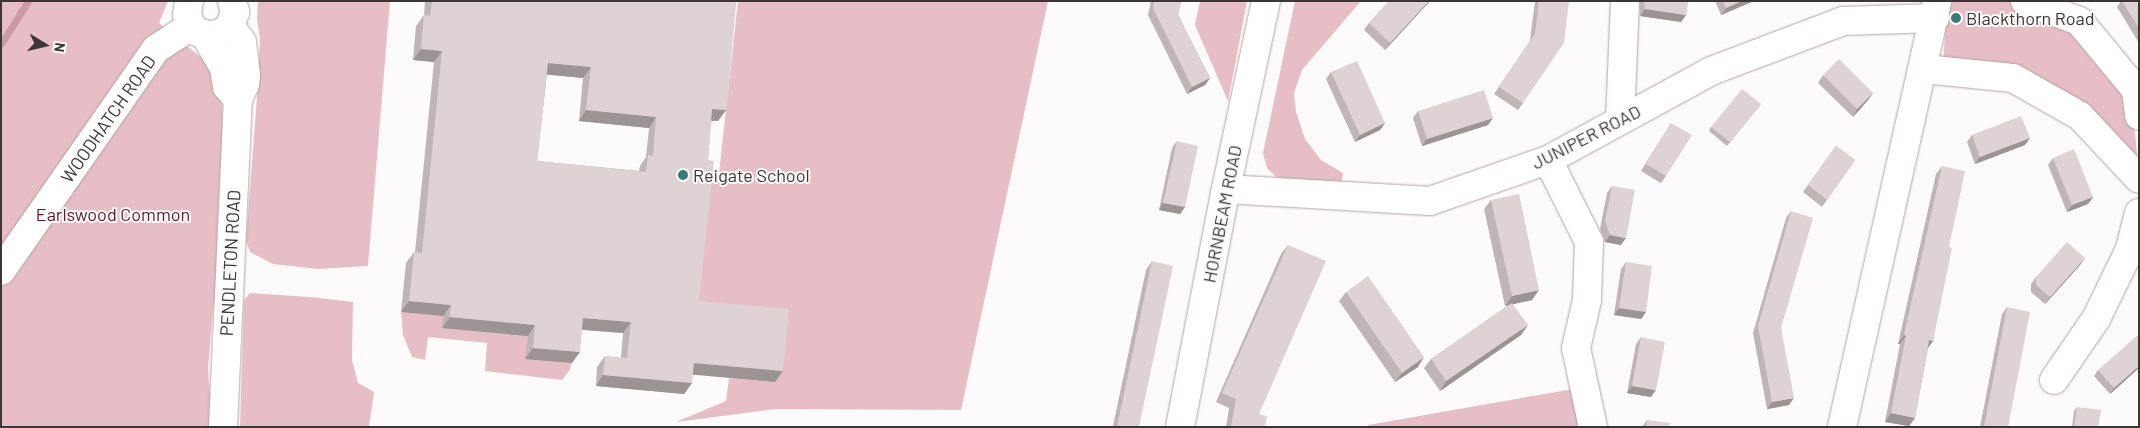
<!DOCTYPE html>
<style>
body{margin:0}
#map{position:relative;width:2140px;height:428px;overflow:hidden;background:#fdfafb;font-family:Barlow,sans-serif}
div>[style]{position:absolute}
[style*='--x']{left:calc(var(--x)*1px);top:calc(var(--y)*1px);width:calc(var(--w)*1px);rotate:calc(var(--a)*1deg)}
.green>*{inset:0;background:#e8bec6}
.stream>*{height:7px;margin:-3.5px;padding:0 3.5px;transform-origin:3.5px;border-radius:3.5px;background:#cb9ba5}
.roads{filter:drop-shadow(0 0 1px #b2a5a7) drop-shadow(0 0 1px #b2a5a7)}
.minor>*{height:28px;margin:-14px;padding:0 14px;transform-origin:14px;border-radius:14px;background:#fff}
.major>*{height:28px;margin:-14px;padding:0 14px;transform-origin:14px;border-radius:14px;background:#fff}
.wall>*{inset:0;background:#c0b5b6}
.shaded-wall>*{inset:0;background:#9c9394}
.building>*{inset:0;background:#dfd2d4}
.dots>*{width:14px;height:14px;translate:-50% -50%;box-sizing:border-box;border:2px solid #fdfafb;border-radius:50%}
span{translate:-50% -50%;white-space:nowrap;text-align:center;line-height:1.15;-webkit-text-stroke:4px #fdfafb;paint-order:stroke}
.poi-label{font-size:18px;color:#3c3737}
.left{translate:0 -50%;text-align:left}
.street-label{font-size:18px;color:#3c3737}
.park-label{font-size:18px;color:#561c2d}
.frame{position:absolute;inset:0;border:2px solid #3c3737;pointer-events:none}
.north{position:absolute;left:20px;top:20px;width:50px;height:50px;-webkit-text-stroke:4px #fdfafb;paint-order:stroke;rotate:99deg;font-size:14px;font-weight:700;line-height:20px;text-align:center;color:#3c3737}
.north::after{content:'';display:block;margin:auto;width:18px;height:22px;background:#3c3737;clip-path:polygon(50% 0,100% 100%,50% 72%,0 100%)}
</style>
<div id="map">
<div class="green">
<i style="clip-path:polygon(1px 1px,168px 1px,159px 23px,208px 63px,217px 81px,222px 102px,224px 203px,220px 278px,213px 309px,208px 369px,212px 427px,1px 427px)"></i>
<i style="clip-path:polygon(258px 1px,390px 1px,368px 266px,318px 269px,273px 264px,250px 252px,246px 241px,258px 84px,260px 39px,257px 19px)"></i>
<i style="clip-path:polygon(738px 1px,1048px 1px,961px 410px,775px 409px,676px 422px,726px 401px,729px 378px,775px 382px,689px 335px,706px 172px,719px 173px)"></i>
<i style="clip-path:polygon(1200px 1px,1247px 1px,1228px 101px,1195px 25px)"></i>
<i style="clip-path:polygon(1295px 1px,1361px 1px,1302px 70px,1294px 93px,1296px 112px,1305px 139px,1321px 160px,1343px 173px,1341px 186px,1278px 179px,1267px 168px,1263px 153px)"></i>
<i style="clip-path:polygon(1947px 1px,2010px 1px,2074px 25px,2132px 105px,2139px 173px,2086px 114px,1943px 68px)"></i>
<i style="clip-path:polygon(250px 293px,310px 297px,353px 302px,352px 360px,358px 383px,374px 392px,369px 427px,240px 427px,244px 300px)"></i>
<i style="clip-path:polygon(401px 312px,443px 316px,528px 336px,572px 363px,569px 371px,562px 380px,485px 371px,487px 343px,428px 337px,425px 360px,412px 357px,403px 335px)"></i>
<i style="clip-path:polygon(1573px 389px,1580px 427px,1368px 427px,1368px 425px)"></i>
</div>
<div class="stream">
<i style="--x:1;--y:44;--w:51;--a:-57.9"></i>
</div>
<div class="roads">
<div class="minor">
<i style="--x:2025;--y:1;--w:58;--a:20.3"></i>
<i style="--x:2079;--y:21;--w:89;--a:50.4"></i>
<i style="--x:2136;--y:90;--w:26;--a:83"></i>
<i style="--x:205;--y:35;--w:38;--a:60"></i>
<i style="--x:224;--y:68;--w:19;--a:81"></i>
<i style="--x:227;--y:87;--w:16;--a:47"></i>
<i style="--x:1924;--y:69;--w:89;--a:5.8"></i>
<i style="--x:2013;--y:78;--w:77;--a:29.6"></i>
<i style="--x:2080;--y:116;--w:86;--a:46.9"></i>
<i style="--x:1620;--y:120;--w:119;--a:-87.6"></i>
<i style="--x:1548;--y:160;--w:92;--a:63.4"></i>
<i style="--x:1589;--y:242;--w:58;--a:92"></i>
<i style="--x:1587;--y:300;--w:49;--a:102.9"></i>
<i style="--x:1576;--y:348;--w:81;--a:77.9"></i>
<i style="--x:1226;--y:189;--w:204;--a:3.4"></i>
<i style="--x:1430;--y:201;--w:125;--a:-19.2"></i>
<i style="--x:1548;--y:160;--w:186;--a:-28.6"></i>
<i style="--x:1711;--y:71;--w:141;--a:-20.7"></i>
<i style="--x:1843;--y:21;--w:92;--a:-1.9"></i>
<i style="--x:2054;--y:380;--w:74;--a:-55.5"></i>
<i style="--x:2096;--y:319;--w:78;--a:-64.1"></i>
<i style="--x:2130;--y:249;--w:37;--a:-76"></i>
<i style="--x:223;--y:427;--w:328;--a:-87.4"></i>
<i style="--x:238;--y:99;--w:17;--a:-65"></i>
<i style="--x:245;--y:84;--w:9;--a:-84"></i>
<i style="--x:246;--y:75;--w:33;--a:-97"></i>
<i style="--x:242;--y:42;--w:20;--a:-127"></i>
<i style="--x:1180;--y:427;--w:242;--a:-79.1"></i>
<i style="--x:1226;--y:189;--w:192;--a:-78"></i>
<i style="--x:1842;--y:427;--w:436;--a:-77.4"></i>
</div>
<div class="major">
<i style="--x:189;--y:1;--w:14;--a:98"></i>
<i style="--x:187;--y:15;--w:12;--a:70"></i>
<i style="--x:191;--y:26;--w:8;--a:45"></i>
<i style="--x:197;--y:32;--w:16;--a:15"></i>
<i style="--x:212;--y:36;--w:14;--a:-21"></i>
<i style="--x:225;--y:31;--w:7;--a:-45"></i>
<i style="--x:230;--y:26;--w:15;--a:-70"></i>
<i style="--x:235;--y:12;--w:11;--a:-105"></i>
<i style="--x:1;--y:271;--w:271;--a:-55.1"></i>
<i style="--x:156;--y:49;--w:42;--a:-33.3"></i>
</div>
</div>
<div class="wall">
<i style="clip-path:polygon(evenodd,425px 1px,736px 1px,726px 110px,718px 121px,711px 121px,708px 160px,699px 301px,775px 382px,692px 374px,692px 383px,684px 394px,596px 386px,597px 367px,605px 356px,621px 358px,623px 333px,582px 330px,572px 363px,525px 359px,528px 336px,442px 328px,443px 316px,401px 312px,406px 263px,414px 252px,415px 252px,434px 62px,413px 60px,416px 26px,424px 15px,425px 1px,547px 74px,583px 78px,579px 121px,649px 128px,646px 157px,640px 166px,639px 171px,537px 161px,547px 74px)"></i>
<i style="clip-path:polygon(1151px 1px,1181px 1px,1178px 15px,1210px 78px,1205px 85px,1187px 94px,1148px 15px)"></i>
<i style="clip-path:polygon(1389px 1px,1430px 1px,1385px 50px,1364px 30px,1369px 23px)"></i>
<i style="clip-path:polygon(1535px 1px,1569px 1px,1523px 103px,1518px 110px,1494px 94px,1530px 41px)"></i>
<i style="clip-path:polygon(1639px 1px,1688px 1px,1686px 15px,1681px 22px,1640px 16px)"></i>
<i style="clip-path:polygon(1715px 1px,1754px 1px,1721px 15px)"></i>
<i style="clip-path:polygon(2121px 1px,2139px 1px,2139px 43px,2117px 7px)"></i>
<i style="clip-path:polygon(1331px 72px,1385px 123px,1380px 130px,1355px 142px,1326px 79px)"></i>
<i style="clip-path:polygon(1823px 75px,1873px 93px,1868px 100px,1853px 117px,1818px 83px)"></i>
<i style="clip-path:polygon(1761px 104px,1727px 146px,1709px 131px,1711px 127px)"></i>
<i style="clip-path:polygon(1418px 111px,1488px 125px,1422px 146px,1413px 118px)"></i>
<i style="clip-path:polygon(1671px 123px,1666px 176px,1661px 183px,1641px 171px)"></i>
<i style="clip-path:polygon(1972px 135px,2030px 138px,2025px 145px,1975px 164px,1967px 142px)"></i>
<i style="clip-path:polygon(1177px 141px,1185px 207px,1180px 214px,1159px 210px,1172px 148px)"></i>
<i style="clip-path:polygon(1836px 146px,1855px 160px,1822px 207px,1803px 192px)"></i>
<i style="clip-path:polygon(2053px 158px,2093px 197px,2088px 204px,2067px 212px,2048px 165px)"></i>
<i style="clip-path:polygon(1942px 166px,1949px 247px,1933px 341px,1928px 348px,1915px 418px,1909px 426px,1885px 422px,1900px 344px,1898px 344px,1936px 174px)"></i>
<i style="clip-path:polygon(1612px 186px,1621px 245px,1605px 242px,1600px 229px,1607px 193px)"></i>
<i style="clip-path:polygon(1491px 200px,1532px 300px,1513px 304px,1521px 335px,1440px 391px,1424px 368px,1431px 359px,1509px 305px,1505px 306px,1484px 209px)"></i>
<i style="clip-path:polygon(1791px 211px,1781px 328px,1789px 405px,1767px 409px,1753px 333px,1786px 218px)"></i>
<i style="clip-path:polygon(1288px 245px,1259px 414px,1265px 427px,1226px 427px,1229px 408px,1216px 402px,1281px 254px)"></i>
<i style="clip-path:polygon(2085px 258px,2080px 265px,2045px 304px,2031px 292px,2031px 284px,2036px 277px)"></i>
<i style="clip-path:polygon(1152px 261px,1139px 427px,1107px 427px,1108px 426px,1113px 426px,1146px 270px)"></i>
<i style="clip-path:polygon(1626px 262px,1646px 312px,1641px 319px,1614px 315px,1621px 269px)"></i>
<i style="clip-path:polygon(1346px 292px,1418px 367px,1395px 382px,1339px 301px)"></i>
<i style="clip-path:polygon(2007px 307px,2008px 427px,1980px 427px,2002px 314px)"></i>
<i style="clip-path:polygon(1641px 337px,1651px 397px,1627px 393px,1636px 344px)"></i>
<i style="clip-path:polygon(2139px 368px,2110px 394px,2094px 376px,2098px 370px)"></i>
<i style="clip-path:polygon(2077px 407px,2098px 427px,2072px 427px,2074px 411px)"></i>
<i style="clip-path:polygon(1647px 420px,1669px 427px,1642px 427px)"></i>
</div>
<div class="shaded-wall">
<i style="clip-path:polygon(1429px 1px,1430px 1px,1385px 50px,1390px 43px)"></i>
<i style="clip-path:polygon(1742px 1px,1754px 1px,1721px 15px,1726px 8px)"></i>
<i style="clip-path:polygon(1645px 9px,1686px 15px,1681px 22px,1640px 16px)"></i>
<i style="clip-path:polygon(421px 49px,442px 51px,434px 62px,413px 60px)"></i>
<i style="clip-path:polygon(548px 63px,591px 67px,583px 78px,540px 74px)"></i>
<i style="clip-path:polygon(1210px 78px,1205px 85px,1187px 94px,1192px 87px)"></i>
<i style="clip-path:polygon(1873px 93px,1868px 100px,1853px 117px,1857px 109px)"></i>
<i style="clip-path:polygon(712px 109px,726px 110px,718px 121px,705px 120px)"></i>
<i style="clip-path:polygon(586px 110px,656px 117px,649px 128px,579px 121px)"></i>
<i style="clip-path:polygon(1493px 118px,1488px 125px,1422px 146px,1427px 139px)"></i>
<i style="clip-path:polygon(1385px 123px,1380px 130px,1355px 142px,1360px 135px)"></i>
<i style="clip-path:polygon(2030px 138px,2025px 145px,1975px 164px,1980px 157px)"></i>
<i style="clip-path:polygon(2093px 197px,2088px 204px,2067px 212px,2072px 205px)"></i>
<i style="clip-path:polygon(1163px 203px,1185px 207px,1180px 214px,1159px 210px)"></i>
<i style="clip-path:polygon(1610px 235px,1626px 238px,1621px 245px,1605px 242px)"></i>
<i style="clip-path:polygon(2085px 258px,2080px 265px,2045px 304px,2050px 297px)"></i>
<i style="clip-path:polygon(1539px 290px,1532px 300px,1505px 306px,1512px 296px)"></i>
<i style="clip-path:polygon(409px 301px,451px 305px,443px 316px,401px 312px)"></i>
<i style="clip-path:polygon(1619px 308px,1646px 312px,1641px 319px,1614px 315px)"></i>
<i style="clip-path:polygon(450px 317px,535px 325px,528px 336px,442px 328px)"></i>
<i style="clip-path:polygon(583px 318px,631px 322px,623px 333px,575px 329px)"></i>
<i style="clip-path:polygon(1528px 325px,1521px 335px,1440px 391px,1446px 381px)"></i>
<i style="clip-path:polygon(1904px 335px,1906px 336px,1900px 344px,1898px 344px)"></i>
<i style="clip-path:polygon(1929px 340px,1933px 341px,1927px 349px)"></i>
<i style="clip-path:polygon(533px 348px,580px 352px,572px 363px,525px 359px)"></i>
<i style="clip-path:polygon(1424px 357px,1418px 367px,1395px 382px,1402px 373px)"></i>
<i style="clip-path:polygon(694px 363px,783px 371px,775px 382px,686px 374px)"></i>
<i style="clip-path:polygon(2139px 366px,2139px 368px,2110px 394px,2114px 388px)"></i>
<i style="clip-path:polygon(603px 375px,692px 383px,684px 394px,596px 386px)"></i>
<i style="clip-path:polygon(1632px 386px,1656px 390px,1651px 397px,1627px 393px)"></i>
<i style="clip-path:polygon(1794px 398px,1789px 405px,1767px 409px,1772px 402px)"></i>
<i style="clip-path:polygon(1891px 413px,1915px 418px,1909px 426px,1885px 422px)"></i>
</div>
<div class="building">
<i style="clip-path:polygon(evenodd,432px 1px,736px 1px,726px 110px,712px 109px,708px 160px,714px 161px,699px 301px,789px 309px,783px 371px,694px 363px,692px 383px,603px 375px,605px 356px,627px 358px,631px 322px,583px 318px,580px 352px,533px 348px,535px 325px,450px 317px,451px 305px,409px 301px,414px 252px,422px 253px,442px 51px,421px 49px,424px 15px,430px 16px,432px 1px,548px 63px,591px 67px,586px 110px,656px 117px,653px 156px,648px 155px,646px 172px,537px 161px,548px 63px)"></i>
<i style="clip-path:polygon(1154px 1px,1181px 1px,1178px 15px,1210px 78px,1192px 87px,1153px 8px)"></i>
<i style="clip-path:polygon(1389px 1px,1429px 1px,1390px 43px,1369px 23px)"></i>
<i style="clip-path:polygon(1539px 1px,1569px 1px,1564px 43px,1523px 103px,1499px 87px,1535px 34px)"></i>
<i style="clip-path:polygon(1644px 1px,1688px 1px,1686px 15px,1645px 9px)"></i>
<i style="clip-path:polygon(1723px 1px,1742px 1px,1726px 8px)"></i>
<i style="clip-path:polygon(2122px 1px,2139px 1px,2139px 28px)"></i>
<i style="clip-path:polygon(1839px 59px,1873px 93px,1857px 109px,1823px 75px)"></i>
<i style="clip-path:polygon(1357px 61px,1385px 123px,1360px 135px,1331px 72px)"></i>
<i style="clip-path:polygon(1742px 89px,1761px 104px,1730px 142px,1711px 127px)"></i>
<i style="clip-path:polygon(1484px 90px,1493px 118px,1427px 139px,1418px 111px)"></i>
<i style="clip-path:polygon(2021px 116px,2030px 138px,1980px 157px,1972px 135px)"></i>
<i style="clip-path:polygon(1671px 123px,1692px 135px,1666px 176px,1646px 164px)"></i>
<i style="clip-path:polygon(1177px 141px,1198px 146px,1185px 207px,1163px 203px)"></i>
<i style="clip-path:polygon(1836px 146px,1855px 160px,1827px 200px,1808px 185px)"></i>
<i style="clip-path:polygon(2074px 149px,2093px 197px,2072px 205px,2053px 158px)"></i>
<i style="clip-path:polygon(1942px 166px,1965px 171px,1949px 247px,1952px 248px,1933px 341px,1929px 340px,1915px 418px,1891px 413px,1906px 336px,1904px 335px)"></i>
<i style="clip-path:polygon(1612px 186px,1635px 190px,1626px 238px,1610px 235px,1605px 221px)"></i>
<i style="clip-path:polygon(1519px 194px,1539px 290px,1512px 296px,1491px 200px)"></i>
<i style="clip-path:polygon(1791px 211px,1813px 218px,1781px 328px,1794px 398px,1772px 402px,1758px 326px)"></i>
<i style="clip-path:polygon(2067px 242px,2085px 258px,2050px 297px,2036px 285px,2036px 277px)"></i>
<i style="clip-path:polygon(1288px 245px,1326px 261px,1259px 414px,1267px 416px,1265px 427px,1231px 427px,1236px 399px,1222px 393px)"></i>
<i style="clip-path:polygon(1152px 261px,1173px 266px,1139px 427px,1117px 427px)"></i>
<i style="clip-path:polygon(1626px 262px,1652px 266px,1646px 312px,1619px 308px)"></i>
<i style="clip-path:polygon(1368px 276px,1424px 357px,1402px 373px,1346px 292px)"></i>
<i style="clip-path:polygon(1512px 303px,1528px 325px,1446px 381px,1431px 359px)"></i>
<i style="clip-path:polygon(2007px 307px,2030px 312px,2008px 427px,1984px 427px)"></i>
<i style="clip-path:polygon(2139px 334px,2139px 366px,2114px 388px,2098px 370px)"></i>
<i style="clip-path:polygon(1641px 337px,1665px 342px,1656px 390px,1632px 386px)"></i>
<i style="clip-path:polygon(2077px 407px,2101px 410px,2098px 427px,2074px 427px)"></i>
<i style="clip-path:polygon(1647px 420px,1670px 423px,1669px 427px,1646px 427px)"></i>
</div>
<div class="dots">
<i style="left:1956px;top:18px;background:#367d75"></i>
<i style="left:683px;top:175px;background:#367d75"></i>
</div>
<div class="poi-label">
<span class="left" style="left:1966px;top:18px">Blackthorn Road</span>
<span class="left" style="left:693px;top:175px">Reigate School</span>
</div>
<div class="street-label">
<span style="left:108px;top:119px;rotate:-55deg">WOODHATCH ROAD</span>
<span style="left:1586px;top:137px;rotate:-27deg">JUNIPER ROAD</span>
<span style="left:1222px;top:214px;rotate:-79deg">HORNBEAM ROAD</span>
<span style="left:230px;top:263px;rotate:-87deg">PENDLETON ROAD</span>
</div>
<div class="park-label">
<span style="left:113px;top:214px">Earlswood Common</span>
</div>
<div class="frame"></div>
<div class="north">N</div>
</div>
